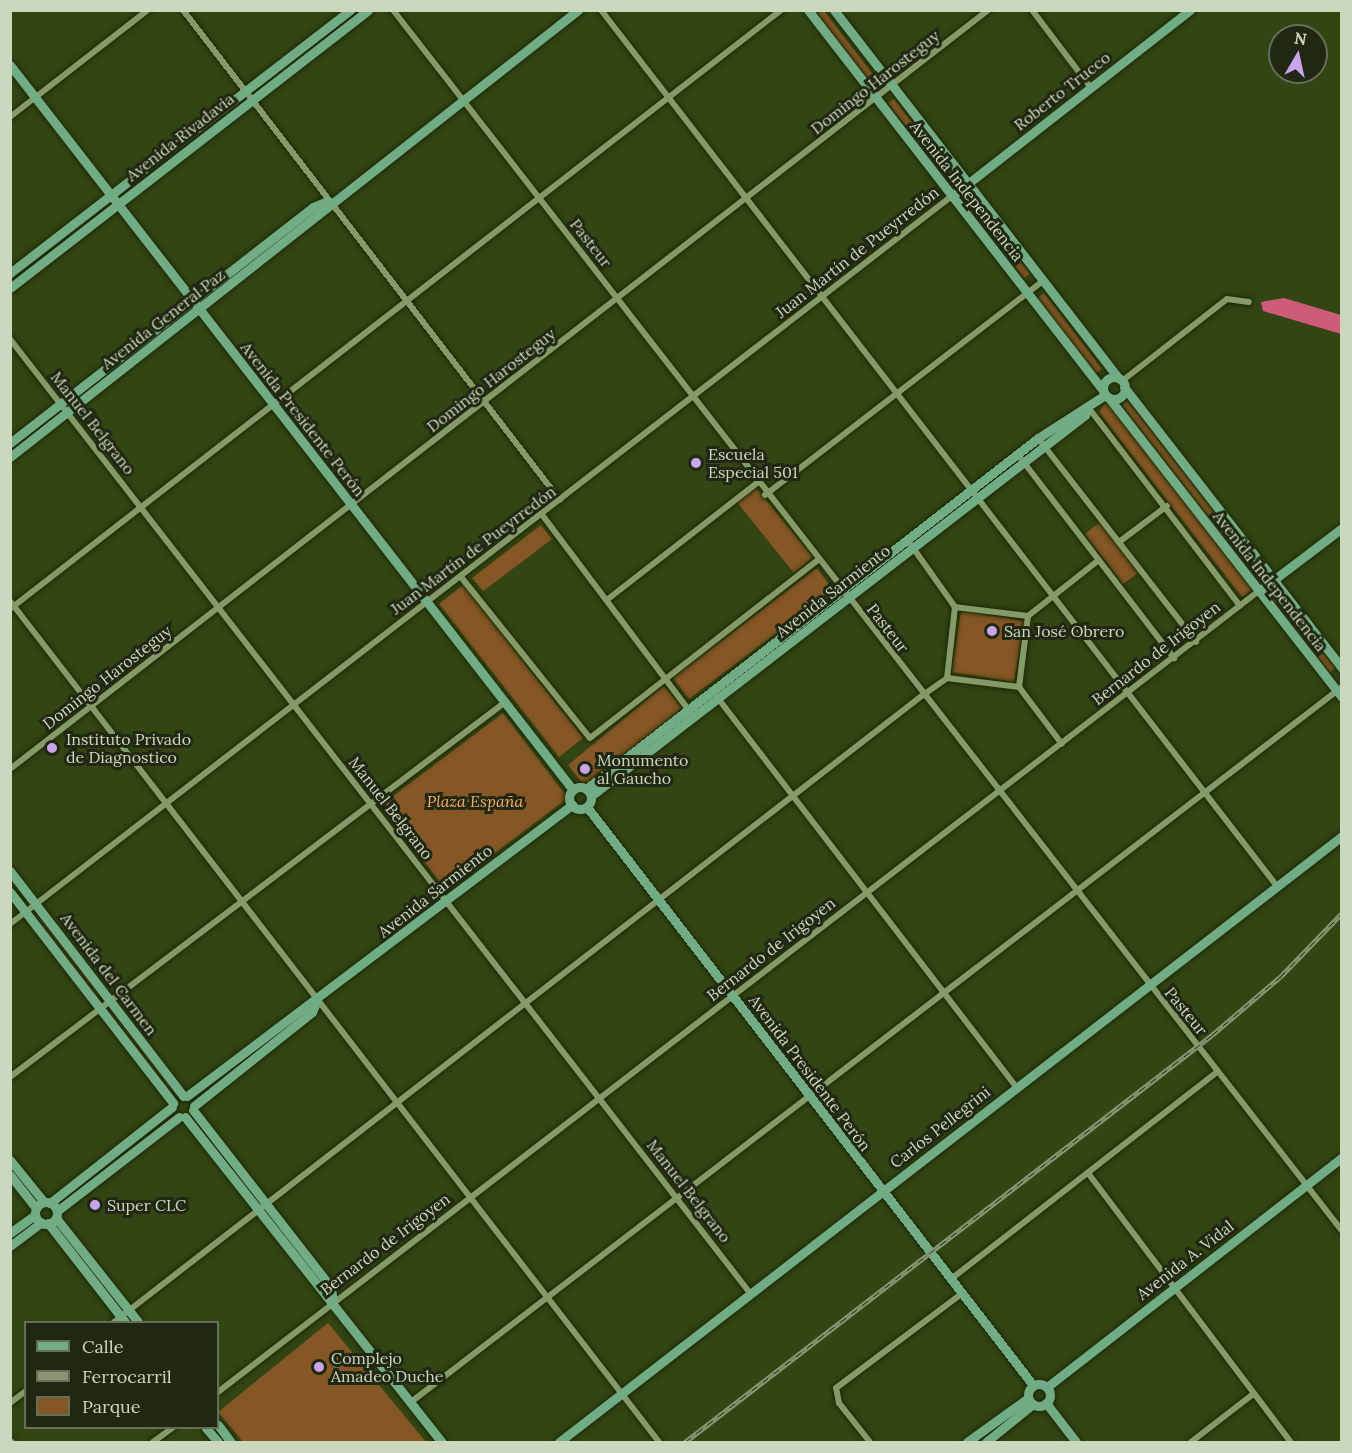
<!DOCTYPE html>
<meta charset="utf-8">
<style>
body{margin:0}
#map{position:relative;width:1352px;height:1453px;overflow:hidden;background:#334513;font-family:Lora,serif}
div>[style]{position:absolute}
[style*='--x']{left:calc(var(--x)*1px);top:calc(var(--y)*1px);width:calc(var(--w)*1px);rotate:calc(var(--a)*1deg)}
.green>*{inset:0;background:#845724}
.water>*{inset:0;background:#cc5c78}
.roads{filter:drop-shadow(0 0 2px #1d2a04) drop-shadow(0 0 2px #1d2a04)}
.street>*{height:6px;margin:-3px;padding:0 3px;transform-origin:3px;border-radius:3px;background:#859b67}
.secondary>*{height:9px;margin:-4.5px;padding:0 4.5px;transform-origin:4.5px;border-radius:4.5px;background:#72ac84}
.secondary>.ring{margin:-4.5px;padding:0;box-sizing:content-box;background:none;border:9px solid #72ac84;border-radius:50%}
.rail>*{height:4.5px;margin-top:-2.25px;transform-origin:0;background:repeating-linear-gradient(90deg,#202813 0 7px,#889772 0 14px);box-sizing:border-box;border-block:2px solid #889772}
.dots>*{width:16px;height:16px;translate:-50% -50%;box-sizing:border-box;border:3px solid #202813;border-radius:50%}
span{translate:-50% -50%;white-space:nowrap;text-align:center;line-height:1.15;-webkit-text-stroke:6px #202813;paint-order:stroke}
.street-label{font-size:16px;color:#ccd8bd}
.poi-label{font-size:16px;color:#ccd8bd}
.left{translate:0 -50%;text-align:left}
.park-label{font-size:16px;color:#feaf56;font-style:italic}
.frame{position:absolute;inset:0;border:12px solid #ccd8bd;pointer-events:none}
.legend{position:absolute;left:24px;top:1321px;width:195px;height:108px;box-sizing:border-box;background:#202813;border:2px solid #656e57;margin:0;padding:8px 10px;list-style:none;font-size:18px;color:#ccd8bd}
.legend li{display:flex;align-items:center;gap:12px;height:30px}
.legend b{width:30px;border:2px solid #656e57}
.north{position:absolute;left:1268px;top:24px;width:60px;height:60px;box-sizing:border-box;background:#202813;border:2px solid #656e57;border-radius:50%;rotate:9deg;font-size:16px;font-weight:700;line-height:24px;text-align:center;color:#ccd8bd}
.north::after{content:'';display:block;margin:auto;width:21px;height:27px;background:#c9a5ee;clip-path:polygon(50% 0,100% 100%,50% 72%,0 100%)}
</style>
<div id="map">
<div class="green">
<i style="clip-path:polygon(815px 11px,824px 11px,875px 77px,870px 81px)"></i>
<i style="clip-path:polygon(894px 99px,952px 174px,946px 179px,888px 103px)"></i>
<i style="clip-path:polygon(971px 198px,1030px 274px,1024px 278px,966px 203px)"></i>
<i style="clip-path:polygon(1044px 293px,1102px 369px,1096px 373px,1038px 298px)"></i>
<i style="clip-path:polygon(1127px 400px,1265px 577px,1259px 582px,1122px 405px)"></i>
<i style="clip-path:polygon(1106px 401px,1254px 589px,1242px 597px,1099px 412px)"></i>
<i style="clip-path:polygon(756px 488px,813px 557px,794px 573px,737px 502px)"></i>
<i style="clip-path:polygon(1100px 522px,1138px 573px,1123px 584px,1085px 534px)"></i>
<i style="clip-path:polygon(541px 525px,552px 539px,483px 591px,472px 578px)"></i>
<i style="clip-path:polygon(817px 568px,833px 590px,689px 699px,673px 678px)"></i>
<i style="clip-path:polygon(463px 585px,583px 738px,559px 757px,439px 604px)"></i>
<i style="clip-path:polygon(1277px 593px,1335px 668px,1330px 673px,1271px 597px)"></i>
<i style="clip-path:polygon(961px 611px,1024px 621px,1014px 682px,952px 672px)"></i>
<i style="clip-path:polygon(664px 686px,682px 708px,585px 786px,568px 765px)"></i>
<i style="clip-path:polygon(503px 713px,568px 798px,446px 890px,381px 805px)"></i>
<i style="clip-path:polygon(38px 914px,100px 994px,96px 997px,35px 916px)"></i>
<i style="clip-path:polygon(111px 1009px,173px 1089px,169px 1092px,107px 1011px)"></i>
<i style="clip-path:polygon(328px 1323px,426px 1442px,243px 1442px,218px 1412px)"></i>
</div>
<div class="water">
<i style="clip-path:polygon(1284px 298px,1341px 315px,1341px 334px,1263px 311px,1261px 302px)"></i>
</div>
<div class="roads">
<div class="street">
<i style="--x:183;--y:10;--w:618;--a:52.43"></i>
<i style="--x:393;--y:10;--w:1546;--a:52.14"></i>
<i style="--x:601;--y:10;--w:1105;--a:52.35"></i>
<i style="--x:1032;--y:10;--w:98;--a:52.9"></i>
<i style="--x:10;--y:117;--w:175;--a:-37.8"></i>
<i style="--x:10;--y:339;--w:1207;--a:52.2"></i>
<i style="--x:1122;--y:381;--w:133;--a:-38"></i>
<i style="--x:1227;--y:299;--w:22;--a:8"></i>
<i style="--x:1088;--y:407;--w:250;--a:52.6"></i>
<i style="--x:1038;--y:438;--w:258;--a:52.2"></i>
<i style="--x:1022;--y:460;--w:250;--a:52.5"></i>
<i style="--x:765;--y:495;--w:351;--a:-37.6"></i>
<i style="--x:543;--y:516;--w:245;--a:53.1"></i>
<i style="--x:1119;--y:542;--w:60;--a:-36.9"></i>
<i style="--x:911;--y:545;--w:76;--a:54.6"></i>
<i style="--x:461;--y:577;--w:206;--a:51.3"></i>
<i style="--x:590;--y:738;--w:289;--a:-38"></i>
<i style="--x:608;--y:599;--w:189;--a:-37.9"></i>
<i style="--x:10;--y:601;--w:1062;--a:52.34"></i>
<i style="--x:10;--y:609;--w:976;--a:-37.84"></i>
<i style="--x:1028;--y:616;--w:90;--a:-38.3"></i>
<i style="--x:1019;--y:687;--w:71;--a:53"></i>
<i style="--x:717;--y:697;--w:491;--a:52.5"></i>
<i style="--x:10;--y:769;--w:1238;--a:-37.81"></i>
<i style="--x:10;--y:924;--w:1191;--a:-37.7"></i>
<i style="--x:10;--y:1077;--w:620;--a:-37.13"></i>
<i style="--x:1088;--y:1173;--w:337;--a:53"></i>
<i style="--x:951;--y:1279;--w:338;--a:-37.9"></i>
<i style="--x:114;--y:1322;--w:1024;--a:-37.78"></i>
<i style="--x:923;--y:695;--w:29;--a:-35"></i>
<i style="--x:947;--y:678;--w:73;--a:7.1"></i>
<i style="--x:1019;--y:687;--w:72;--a:-82.8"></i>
<i style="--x:1028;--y:616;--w:74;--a:-173"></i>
<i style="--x:955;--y:607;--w:71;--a:96.4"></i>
<i style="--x:218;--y:1392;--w:1313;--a:-37.58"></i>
<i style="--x:411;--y:1402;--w:1174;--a:-37.52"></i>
<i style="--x:10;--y:1403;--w:20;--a:-37"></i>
<i style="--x:10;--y:1441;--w:2;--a:27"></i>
<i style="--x:153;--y:1442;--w:24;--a:-36"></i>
<i style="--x:870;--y:1442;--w:50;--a:-128.5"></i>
<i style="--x:839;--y:1403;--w:15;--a:-101"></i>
<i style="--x:836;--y:1388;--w:156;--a:-36.9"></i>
<i style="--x:1191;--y:1442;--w:77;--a:-37.6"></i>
</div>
<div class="secondary">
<i style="--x:808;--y:10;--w:481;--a:52.2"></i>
<i style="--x:834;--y:10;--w:465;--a:52.3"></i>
<i style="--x:10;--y:65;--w:918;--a:52.17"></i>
<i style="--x:952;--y:196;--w:302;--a:-38"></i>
<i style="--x:10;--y:273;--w:430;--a:-37.7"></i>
<i style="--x:10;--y:288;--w:453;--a:-37.8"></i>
<i class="ring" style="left:1103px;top:377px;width:13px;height:13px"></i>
<i style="--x:1124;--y:387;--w:356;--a:52.2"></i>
<i style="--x:1109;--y:398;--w:379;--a:52.1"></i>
<i style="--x:10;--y:443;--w:384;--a:-37.9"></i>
<i style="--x:313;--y:207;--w:16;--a:-22"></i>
<i style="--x:10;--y:457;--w:723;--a:-38.2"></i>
<i style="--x:1259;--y:591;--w:104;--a:-37.2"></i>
<i class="ring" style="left:569px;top:787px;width:13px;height:13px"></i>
<i style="--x:586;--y:789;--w:572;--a:-37.83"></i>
<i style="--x:1038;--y:438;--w:80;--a:-32.7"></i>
<i style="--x:591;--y:796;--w:624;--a:-37.64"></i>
<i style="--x:1085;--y:415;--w:9;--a:-69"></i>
<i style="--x:587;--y:807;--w:730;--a:52.35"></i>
<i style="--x:10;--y:871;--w:284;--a:52.4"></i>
<i style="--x:10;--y:892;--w:267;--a:52.3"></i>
<i style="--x:187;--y:1096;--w:483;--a:-37.1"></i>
<i style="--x:194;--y:1106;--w:151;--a:-38.5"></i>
<i style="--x:312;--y:1012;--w:12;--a:-66"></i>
<i style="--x:193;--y:1110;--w:224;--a:52.1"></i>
<i style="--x:331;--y:1287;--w:16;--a:83"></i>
<i style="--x:185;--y:1117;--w:414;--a:51.7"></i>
<i style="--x:10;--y:1160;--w:54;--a:51"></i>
<i style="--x:10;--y:1175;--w:42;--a:51.8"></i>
<i class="ring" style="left:35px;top:1202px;width:13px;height:13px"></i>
<i style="--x:50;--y:1203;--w:155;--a:-38.2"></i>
<i style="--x:57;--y:1211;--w:154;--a:-37.6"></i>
<i style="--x:56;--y:1218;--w:132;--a:51.7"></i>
<i style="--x:48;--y:1223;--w:125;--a:52.1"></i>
<i style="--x:10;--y:1233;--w:31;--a:-36"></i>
<i style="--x:10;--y:1246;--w:39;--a:-37"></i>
<i class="ring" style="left:1028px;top:1384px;width:13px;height:13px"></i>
<i style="--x:1047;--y:1387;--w:374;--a:-37.9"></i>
<i style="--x:1046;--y:1403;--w:49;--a:52.4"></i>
<i style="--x:218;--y:1425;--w:21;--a:53"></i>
<i style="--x:206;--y:1428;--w:18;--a:49"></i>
<i style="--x:559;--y:1442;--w:990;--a:-37.74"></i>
<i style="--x:967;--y:1442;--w:75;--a:-35.8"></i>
<i style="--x:986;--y:1442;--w:60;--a:-39"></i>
</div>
</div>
<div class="rail">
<i style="--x:685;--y:1442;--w:666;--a:-37.68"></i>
<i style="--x:1212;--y:1035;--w:89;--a:-40.5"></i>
<i style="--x:1280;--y:977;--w:89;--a:-45.9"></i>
</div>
<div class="dots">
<i style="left:696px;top:463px;background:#c9a5ee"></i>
<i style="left:992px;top:631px;background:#c9a5ee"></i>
<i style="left:52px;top:748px;background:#c9a5ee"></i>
<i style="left:585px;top:769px;background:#c9a5ee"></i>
<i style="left:95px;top:1205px;background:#c9a5ee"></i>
<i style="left:319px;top:1367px;background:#c9a5ee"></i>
</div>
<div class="street-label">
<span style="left:875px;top:82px;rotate:-38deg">Domingo Harosteguy</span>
<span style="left:1062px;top:91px;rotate:-38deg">Roberto Trucco</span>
<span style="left:180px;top:137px;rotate:-38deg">Avenida Rivadavia</span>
<span style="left:967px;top:191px;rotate:52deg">Avenida Independencia</span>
<span style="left:591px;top:243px;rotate:52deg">Pasteur</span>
<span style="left:857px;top:252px;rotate:-38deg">Juan Martín de Pueyrredón</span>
<span style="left:163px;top:319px;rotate:-38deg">Avenida General Paz</span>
<span style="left:491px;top:380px;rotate:-38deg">Domingo Harosteguy</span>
<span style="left:303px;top:419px;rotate:52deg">Avenida Presidente Perón</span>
<span style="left:93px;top:423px;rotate:52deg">Manuel Belgrano</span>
<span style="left:473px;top:550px;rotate:-37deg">Juan Martín de Pueyrredón</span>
<span style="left:1270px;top:581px;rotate:52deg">Avenida Independencia</span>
<span style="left:833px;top:591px;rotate:-38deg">Avenida Sarmiento</span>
<span style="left:888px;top:628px;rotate:52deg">Pasteur</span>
<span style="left:1156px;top:653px;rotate:-38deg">Bernardo de Irigoyen</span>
<span style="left:107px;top:677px;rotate:-38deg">Domingo Harosteguy</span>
<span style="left:391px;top:808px;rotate:52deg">Manuel Belgrano</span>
<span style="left:435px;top:891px;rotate:-38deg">Avenida Sarmiento</span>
<span style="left:771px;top:949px;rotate:-38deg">Bernardo de Irigoyen</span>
<span style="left:109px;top:974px;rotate:53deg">Avenida del Carmen</span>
<span style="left:1186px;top:1011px;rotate:51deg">Pasteur</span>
<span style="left:810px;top:1073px;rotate:53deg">Avenida Presidente Perón</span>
<span style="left:940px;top:1127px;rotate:-38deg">Carlos Pellegrini</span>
<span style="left:689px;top:1191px;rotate:52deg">Manuel Belgrano</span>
<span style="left:385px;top:1244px;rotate:-37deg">Bernardo de Irigoyen</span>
<span style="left:1185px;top:1260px;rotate:-38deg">Avenida A. Vidal</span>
</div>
<div class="poi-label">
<span class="left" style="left:708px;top:463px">Escuela<br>Especial 501</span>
<span class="left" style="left:1004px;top:631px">San José Obrero</span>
<span class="left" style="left:66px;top:748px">Instituto Privado<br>de Diagnostico</span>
<span class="left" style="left:597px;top:769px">Monumento<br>al Gaucho</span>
<span class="left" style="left:107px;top:1205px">Super CLC</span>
<span class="left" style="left:331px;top:1367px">Complejo<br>Amadeo Duche</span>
</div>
<div class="park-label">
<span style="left:475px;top:801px">Plaza España</span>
</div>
<div class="frame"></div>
<ul class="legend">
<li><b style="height:8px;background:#72ac84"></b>Calle</li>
<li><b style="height:8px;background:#889772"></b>Ferrocarril</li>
<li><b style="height:16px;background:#845724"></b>Parque</li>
</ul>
<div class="north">N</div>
</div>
